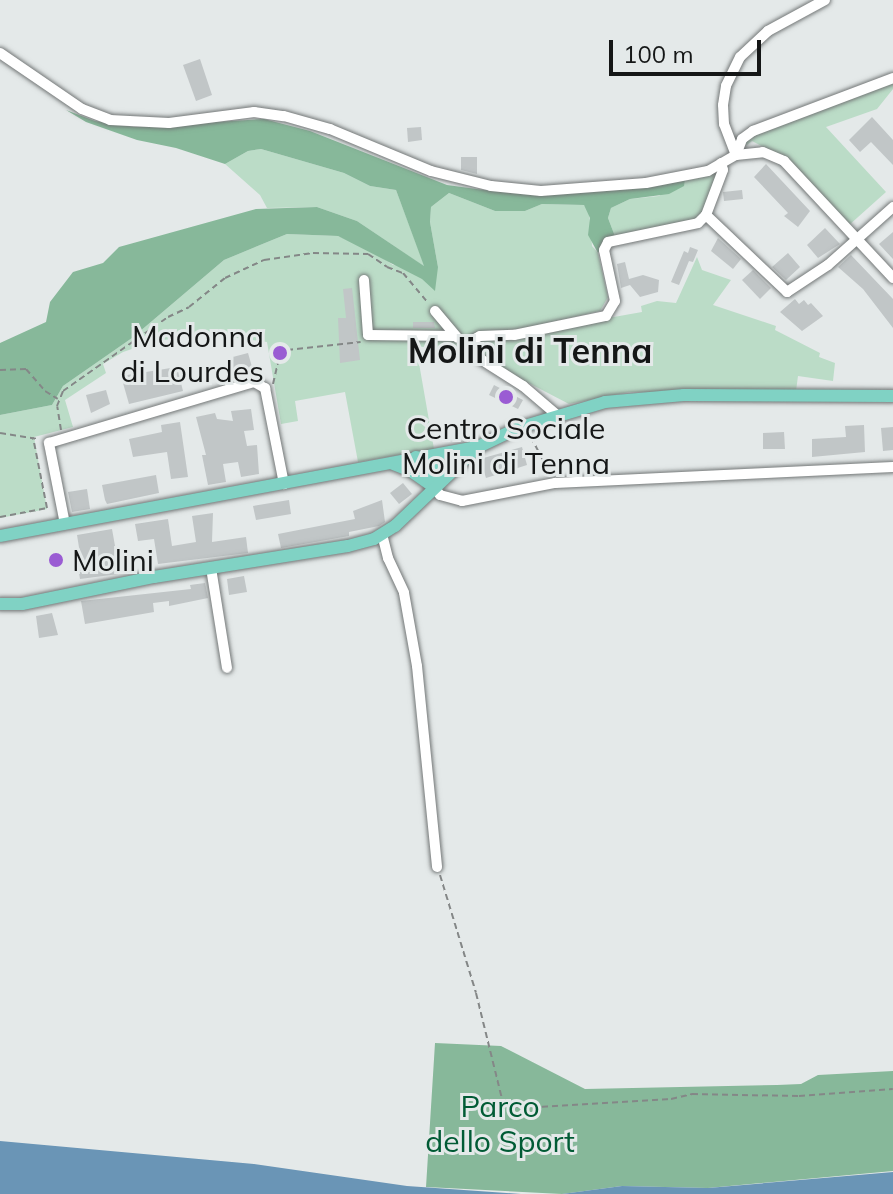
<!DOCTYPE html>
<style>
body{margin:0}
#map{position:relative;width:893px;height:1194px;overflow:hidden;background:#e4e9e9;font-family:Mulish,sans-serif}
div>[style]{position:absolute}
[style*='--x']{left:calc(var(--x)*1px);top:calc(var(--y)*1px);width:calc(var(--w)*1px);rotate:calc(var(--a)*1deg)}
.green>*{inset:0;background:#bbdcc7}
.forest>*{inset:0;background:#87b89a}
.water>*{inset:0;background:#6a95b6}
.building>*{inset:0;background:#c1c6c7}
.path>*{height:2px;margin-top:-1px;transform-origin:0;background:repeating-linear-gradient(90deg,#848787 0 6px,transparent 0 10px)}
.roads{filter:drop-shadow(0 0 2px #737777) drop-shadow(0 0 2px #737777)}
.minor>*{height:10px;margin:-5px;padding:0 5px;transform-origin:5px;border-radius:5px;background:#fff}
.major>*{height:12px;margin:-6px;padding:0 6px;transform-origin:6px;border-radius:6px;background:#80d2c4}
.dots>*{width:22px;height:22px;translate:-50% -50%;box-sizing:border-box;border:4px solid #e4e9e9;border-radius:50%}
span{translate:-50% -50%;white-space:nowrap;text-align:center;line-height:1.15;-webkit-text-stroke:6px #e4e9e9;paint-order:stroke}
.poi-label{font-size:30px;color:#151717}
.right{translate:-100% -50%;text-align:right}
.left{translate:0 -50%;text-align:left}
.park-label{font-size:30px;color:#015b35}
.quarter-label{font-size:34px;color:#151717;font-weight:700}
.scale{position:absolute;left:609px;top:40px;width:152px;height:36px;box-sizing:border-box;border:4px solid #151717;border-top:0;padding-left:10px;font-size:24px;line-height:28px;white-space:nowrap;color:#151717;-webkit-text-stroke:6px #e4e9e9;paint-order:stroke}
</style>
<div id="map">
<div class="green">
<i style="clip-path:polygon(893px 82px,893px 89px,877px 109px,826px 127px,886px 192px,848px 226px,785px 158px,752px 141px,747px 145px,742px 143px,747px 137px)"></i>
<i style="clip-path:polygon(261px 149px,344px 173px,370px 186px,396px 190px,425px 267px,357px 221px,317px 207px,267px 208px,260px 195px,225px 164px,248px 151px)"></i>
<i style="clip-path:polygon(712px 171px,718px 172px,706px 208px,694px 223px,616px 239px,608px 218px,611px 208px,630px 199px,659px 196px,685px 179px)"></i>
<i style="clip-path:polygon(449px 193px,495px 211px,525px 211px,542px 204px,584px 205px,589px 211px,592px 246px,598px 253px,608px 297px,600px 311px,508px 332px,464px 336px,459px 352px,416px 346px,434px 449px,358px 462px,345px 392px,295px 401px,298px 421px,281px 424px,267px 342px,206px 334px,156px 341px,123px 352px,103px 364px,106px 373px,65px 400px,73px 427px,34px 437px,47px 509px,0 518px,0 415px,52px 405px,63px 386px,132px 338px,224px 260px,287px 234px,338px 236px,370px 249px,393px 265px,438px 267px,430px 222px,431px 207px)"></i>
<i style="clip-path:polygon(697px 257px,702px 270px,731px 280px,713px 305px,776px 326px,775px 330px,820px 353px,819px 357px,835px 363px,833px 381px,798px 376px,796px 391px,629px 392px,569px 404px,496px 366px,481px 354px,472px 342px,642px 312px,641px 306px,657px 301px,676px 303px)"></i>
</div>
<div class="forest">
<i style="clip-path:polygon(66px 110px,95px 121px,134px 127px,264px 119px,310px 131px,447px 185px,484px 190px,541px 194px,685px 179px,684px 186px,669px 194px,630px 199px,611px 208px,608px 218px,616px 239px,605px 242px,598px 253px,588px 235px,590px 218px,584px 205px,542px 204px,525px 211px,495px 211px,449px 193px,431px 207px,430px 222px,438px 267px,435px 291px,422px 279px,338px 236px,287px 234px,224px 260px,132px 338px,63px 386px,52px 405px,0 415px,0 343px,46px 322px,50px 302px,73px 272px,103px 263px,119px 247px,256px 209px,317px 207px,357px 221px,424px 266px,396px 190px,370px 186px,344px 173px,261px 149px,248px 151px,225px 164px,176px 148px,137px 140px,86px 122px)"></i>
<i style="clip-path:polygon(435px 1043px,501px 1046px,585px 1089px,777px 1085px,801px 1084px,818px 1075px,893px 1071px,893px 1171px,708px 1188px,622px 1186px,562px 1194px,426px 1187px)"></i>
</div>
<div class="water">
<i style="clip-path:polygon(0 1141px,254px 1164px,407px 1186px,521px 1194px,0 1194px)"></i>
<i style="clip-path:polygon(893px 1172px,893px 1194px,562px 1194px,622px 1186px,708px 1188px)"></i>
</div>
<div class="building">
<i style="clip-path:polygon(200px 59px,212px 95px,196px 101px,183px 65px)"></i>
<i style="clip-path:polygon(872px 117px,893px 140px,893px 165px,871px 142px,860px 152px,849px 140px)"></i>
<i style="clip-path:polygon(421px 127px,422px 140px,408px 142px,407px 128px)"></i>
<i style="clip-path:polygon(461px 157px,477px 157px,477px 174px,461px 170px)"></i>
<i style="clip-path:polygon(766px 164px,810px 211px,798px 227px,784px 216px,788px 213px,754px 177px)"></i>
<i style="clip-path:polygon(742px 190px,743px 199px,724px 201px,723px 192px)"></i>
<i style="clip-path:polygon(825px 228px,840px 244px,818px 258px,807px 245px)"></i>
<i style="clip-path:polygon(893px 232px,893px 259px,879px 244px)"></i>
<i style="clip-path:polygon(718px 238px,741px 259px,733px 269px,711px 251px)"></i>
<i style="clip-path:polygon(690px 247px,698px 250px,693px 262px,689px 261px,679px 285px,671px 282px,684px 251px,688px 253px)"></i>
<i style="clip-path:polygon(788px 253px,800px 267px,786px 280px,772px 267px)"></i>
<i style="clip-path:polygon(851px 255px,893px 299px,893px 328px,863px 289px,838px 267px)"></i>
<i style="clip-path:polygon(625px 262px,629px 279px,643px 275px,659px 280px,658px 292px,640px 297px,630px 285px,621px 288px,617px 264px)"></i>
<i style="clip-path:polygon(753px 270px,771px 288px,760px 299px,742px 280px)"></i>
<i style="clip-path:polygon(352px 288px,360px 360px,340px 363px,338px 318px,346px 318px,343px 289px)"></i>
<i style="clip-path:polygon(795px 299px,799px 304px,804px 300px,808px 305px,811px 303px,823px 316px,802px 331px,780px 312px)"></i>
<i style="clip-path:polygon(413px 322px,434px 322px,435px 328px,413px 328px)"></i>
<i style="clip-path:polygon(248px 353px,252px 367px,231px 376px,229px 358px)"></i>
<i style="clip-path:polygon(177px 367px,183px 391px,129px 404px,121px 376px)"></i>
<i style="clip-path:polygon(494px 385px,523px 400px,518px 409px,489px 395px)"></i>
<i style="clip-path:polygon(106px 390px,110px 404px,91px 413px,86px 395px)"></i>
<i style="clip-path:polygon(251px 409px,254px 430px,244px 431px,247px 446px,257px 445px,259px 474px,241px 477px,238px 462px,223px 464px,226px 482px,208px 485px,202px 455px,206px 455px,196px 417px,215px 413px,217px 419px,233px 421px,231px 411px)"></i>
<i style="clip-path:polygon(180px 422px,188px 477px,171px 479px,167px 452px,133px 457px,129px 439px,162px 432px,161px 425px)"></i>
<i style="clip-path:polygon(864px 425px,865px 452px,812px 457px,812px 439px,846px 437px,845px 426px)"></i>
<i style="clip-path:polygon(893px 427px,893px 450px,883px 451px,881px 428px)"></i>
<i style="clip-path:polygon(784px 432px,785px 449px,763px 449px,763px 433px)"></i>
<i style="clip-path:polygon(522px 447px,527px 465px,486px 478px,480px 459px)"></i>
<i style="clip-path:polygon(156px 475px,159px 493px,107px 504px,105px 500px,102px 485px)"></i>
<i style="clip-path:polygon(403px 483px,412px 494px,399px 504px,390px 493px)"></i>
<i style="clip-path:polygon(87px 489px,90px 509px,72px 512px,68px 492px)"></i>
<i style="clip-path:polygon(289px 500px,291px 514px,256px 520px,253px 506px)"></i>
<i style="clip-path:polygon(382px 500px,385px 522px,379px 526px,349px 532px,349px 536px,281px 548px,278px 534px,355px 519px,353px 511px)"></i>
<i style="clip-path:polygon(213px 513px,212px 542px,246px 537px,248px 553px,158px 564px,154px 539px,138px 541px,135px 524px,168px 519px,172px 546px,196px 542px,192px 516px)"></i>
<i style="clip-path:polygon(112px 529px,117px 557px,132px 555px,134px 572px,80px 579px,78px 567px,82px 566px,77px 535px)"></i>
<i style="clip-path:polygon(244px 576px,247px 592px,229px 595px,227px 579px)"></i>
<i style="clip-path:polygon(205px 583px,208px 598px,169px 606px,169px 601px,153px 603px,154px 612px,85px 624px,81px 601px,191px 589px,190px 585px)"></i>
<i style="clip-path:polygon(52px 613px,58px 635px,39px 638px,36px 616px)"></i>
</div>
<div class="path">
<i style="--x:497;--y:357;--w:14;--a:-65"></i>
<i style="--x:0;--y:370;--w:26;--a:-2"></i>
<i style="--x:26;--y:369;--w:29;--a:49"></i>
<i style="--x:45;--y:391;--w:15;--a:32"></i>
<i style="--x:273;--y:384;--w:23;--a:-77"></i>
<i style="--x:278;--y:362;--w:15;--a:-53"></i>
<i style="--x:287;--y:350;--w:74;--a:-6.2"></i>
<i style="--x:61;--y:430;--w:24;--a:-99"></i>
<i style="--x:57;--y:406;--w:16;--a:-68"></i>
<i style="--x:63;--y:391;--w:128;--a:-35.2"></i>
<i style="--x:168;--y:317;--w:23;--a:-25"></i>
<i style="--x:189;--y:307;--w:46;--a:-38.9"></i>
<i style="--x:225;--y:278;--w:43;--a:-24.8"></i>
<i style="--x:264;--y:260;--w:49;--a:-8.1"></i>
<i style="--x:313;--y:253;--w:55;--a:1"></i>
<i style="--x:368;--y:254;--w:23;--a:34"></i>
<i style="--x:387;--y:267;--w:17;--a:21"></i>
<i style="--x:403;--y:273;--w:39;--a:50"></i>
<i style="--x:0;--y:433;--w:38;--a:9"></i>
<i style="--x:531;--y:437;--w:42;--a:62.8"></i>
<i style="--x:0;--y:517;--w:48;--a:-10.8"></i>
<i style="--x:47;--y:508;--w:72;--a:-101.2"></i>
<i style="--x:440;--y:875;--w:123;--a:73"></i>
<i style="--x:476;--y:993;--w:113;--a:76.2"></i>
<i style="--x:503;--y:1103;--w:20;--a:15"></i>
<i style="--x:522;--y:1108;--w:149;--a:-3.5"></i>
<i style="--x:671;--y:1099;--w:22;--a:-13"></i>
<i style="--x:692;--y:1094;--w:107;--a:1.1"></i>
<i style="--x:799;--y:1096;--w:94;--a:-4.3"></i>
</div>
<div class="roads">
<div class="minor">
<i style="--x:825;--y:0;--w:65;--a:151.5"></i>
<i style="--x:768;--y:31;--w:38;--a:137"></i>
<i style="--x:740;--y:57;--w:32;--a:116"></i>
<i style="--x:726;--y:86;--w:19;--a:99"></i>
<i style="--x:723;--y:105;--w:19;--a:87"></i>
<i style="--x:724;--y:124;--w:33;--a:69"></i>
<i style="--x:736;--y:155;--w:17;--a:-69"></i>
<i style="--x:742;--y:139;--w:14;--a:-36"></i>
<i style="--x:753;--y:131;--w:150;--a:-20.7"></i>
<i style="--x:0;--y:53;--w:99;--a:34.3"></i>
<i style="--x:82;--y:109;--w:30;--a:21"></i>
<i style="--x:110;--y:120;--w:59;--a:2.9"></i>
<i style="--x:169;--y:123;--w:86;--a:-7.4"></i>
<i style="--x:254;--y:112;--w:30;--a:8"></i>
<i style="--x:284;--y:116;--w:48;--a:15.8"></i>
<i style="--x:330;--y:129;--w:109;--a:22.6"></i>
<i style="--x:431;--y:171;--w:62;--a:14"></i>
<i style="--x:491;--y:186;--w:50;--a:5.7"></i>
<i style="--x:541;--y:191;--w:105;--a:-4.4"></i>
<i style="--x:646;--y:183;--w:63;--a:-11"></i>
<i style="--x:708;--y:171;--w:32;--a:-30"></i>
<i style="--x:736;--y:155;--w:27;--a:-6"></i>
<i style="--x:763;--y:152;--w:23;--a:23"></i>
<i style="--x:784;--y:161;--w:160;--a:47"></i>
<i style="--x:721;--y:163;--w:7;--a:74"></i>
<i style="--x:723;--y:170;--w:48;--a:110.7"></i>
<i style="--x:706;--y:215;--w:112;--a:43.5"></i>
<i style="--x:787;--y:292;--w:49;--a:-33.4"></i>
<i style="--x:828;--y:265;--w:87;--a:-41.7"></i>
<i style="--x:364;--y:280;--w:55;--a:85.8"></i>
<i style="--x:368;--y:335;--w:87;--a:0.7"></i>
<i style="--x:435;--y:311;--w:35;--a:50"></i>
<i style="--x:557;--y:415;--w:45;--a:-139.5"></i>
<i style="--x:523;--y:386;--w:49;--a:-147.6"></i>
<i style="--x:482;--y:360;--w:23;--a:-131"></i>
<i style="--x:467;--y:343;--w:15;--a:-28"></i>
<i style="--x:480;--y:336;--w:34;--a:-2"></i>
<i style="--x:514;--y:335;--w:94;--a:-11.7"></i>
<i style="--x:606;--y:316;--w:17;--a:-59"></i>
<i style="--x:615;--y:301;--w:52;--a:-102.2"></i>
<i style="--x:604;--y:250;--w:9;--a:-63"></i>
<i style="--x:608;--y:242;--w:92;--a:-11.9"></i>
<i style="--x:698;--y:223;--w:11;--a:-45"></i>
<i style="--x:434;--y:487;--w:10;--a:53"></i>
<i style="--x:440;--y:495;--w:23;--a:15"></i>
<i style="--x:462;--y:501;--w:95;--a:-11"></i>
<i style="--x:555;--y:483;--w:338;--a:-2.7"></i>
<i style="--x:65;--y:524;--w:83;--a:-101.2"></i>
<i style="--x:49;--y:443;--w:214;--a:-16.6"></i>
<i style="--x:254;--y:382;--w:13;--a:29"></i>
<i style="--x:265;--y:388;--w:98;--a:78.8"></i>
<i style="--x:382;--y:534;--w:25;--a:76"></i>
<i style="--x:388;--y:558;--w:38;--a:65"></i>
<i style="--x:404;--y:593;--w:74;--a:79.9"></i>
<i style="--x:417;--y:666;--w:202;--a:84.3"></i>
<i style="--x:211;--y:568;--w:101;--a:80.9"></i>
</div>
<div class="major">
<i style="--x:416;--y:457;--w:21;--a:35"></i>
<i style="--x:433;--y:469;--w:18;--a:87"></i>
<i style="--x:393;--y:464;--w:19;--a:21"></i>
<i style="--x:411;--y:471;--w:28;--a:35"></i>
<i style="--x:0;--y:536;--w:483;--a:-10.6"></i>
<i style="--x:0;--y:604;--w:22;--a:0"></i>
<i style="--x:22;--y:604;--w:135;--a:-11.6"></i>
<i style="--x:154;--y:577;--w:196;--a:-9.1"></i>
<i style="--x:348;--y:546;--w:27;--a:-15"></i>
<i style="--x:374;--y:539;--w:25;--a:-32"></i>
<i style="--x:395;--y:526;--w:115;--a:-43.6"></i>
<i style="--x:478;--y:447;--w:44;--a:-25.4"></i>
<i style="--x:518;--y:428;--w:91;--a:-16.6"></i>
<i style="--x:605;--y:402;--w:79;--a:-5.1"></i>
<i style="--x:684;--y:395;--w:209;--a:0.3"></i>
</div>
</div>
<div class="dots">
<i style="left:280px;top:353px;background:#9a5cd3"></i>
<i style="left:506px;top:397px;background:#9a5cd3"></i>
<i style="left:56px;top:560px;background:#9a5cd3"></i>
</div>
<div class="poi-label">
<span class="right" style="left:264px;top:353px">Madonna<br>di Lourdes</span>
<span style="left:506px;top:445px">Centro Sociale<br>Molini di Tenna</span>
<span class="left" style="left:72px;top:560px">Molini</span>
</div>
<div class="park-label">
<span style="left:500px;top:1123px">Parco<br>dello Sport</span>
</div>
<div class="quarter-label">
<span style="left:530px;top:351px">Molini di Tenna</span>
</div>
<div class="scale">100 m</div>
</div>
